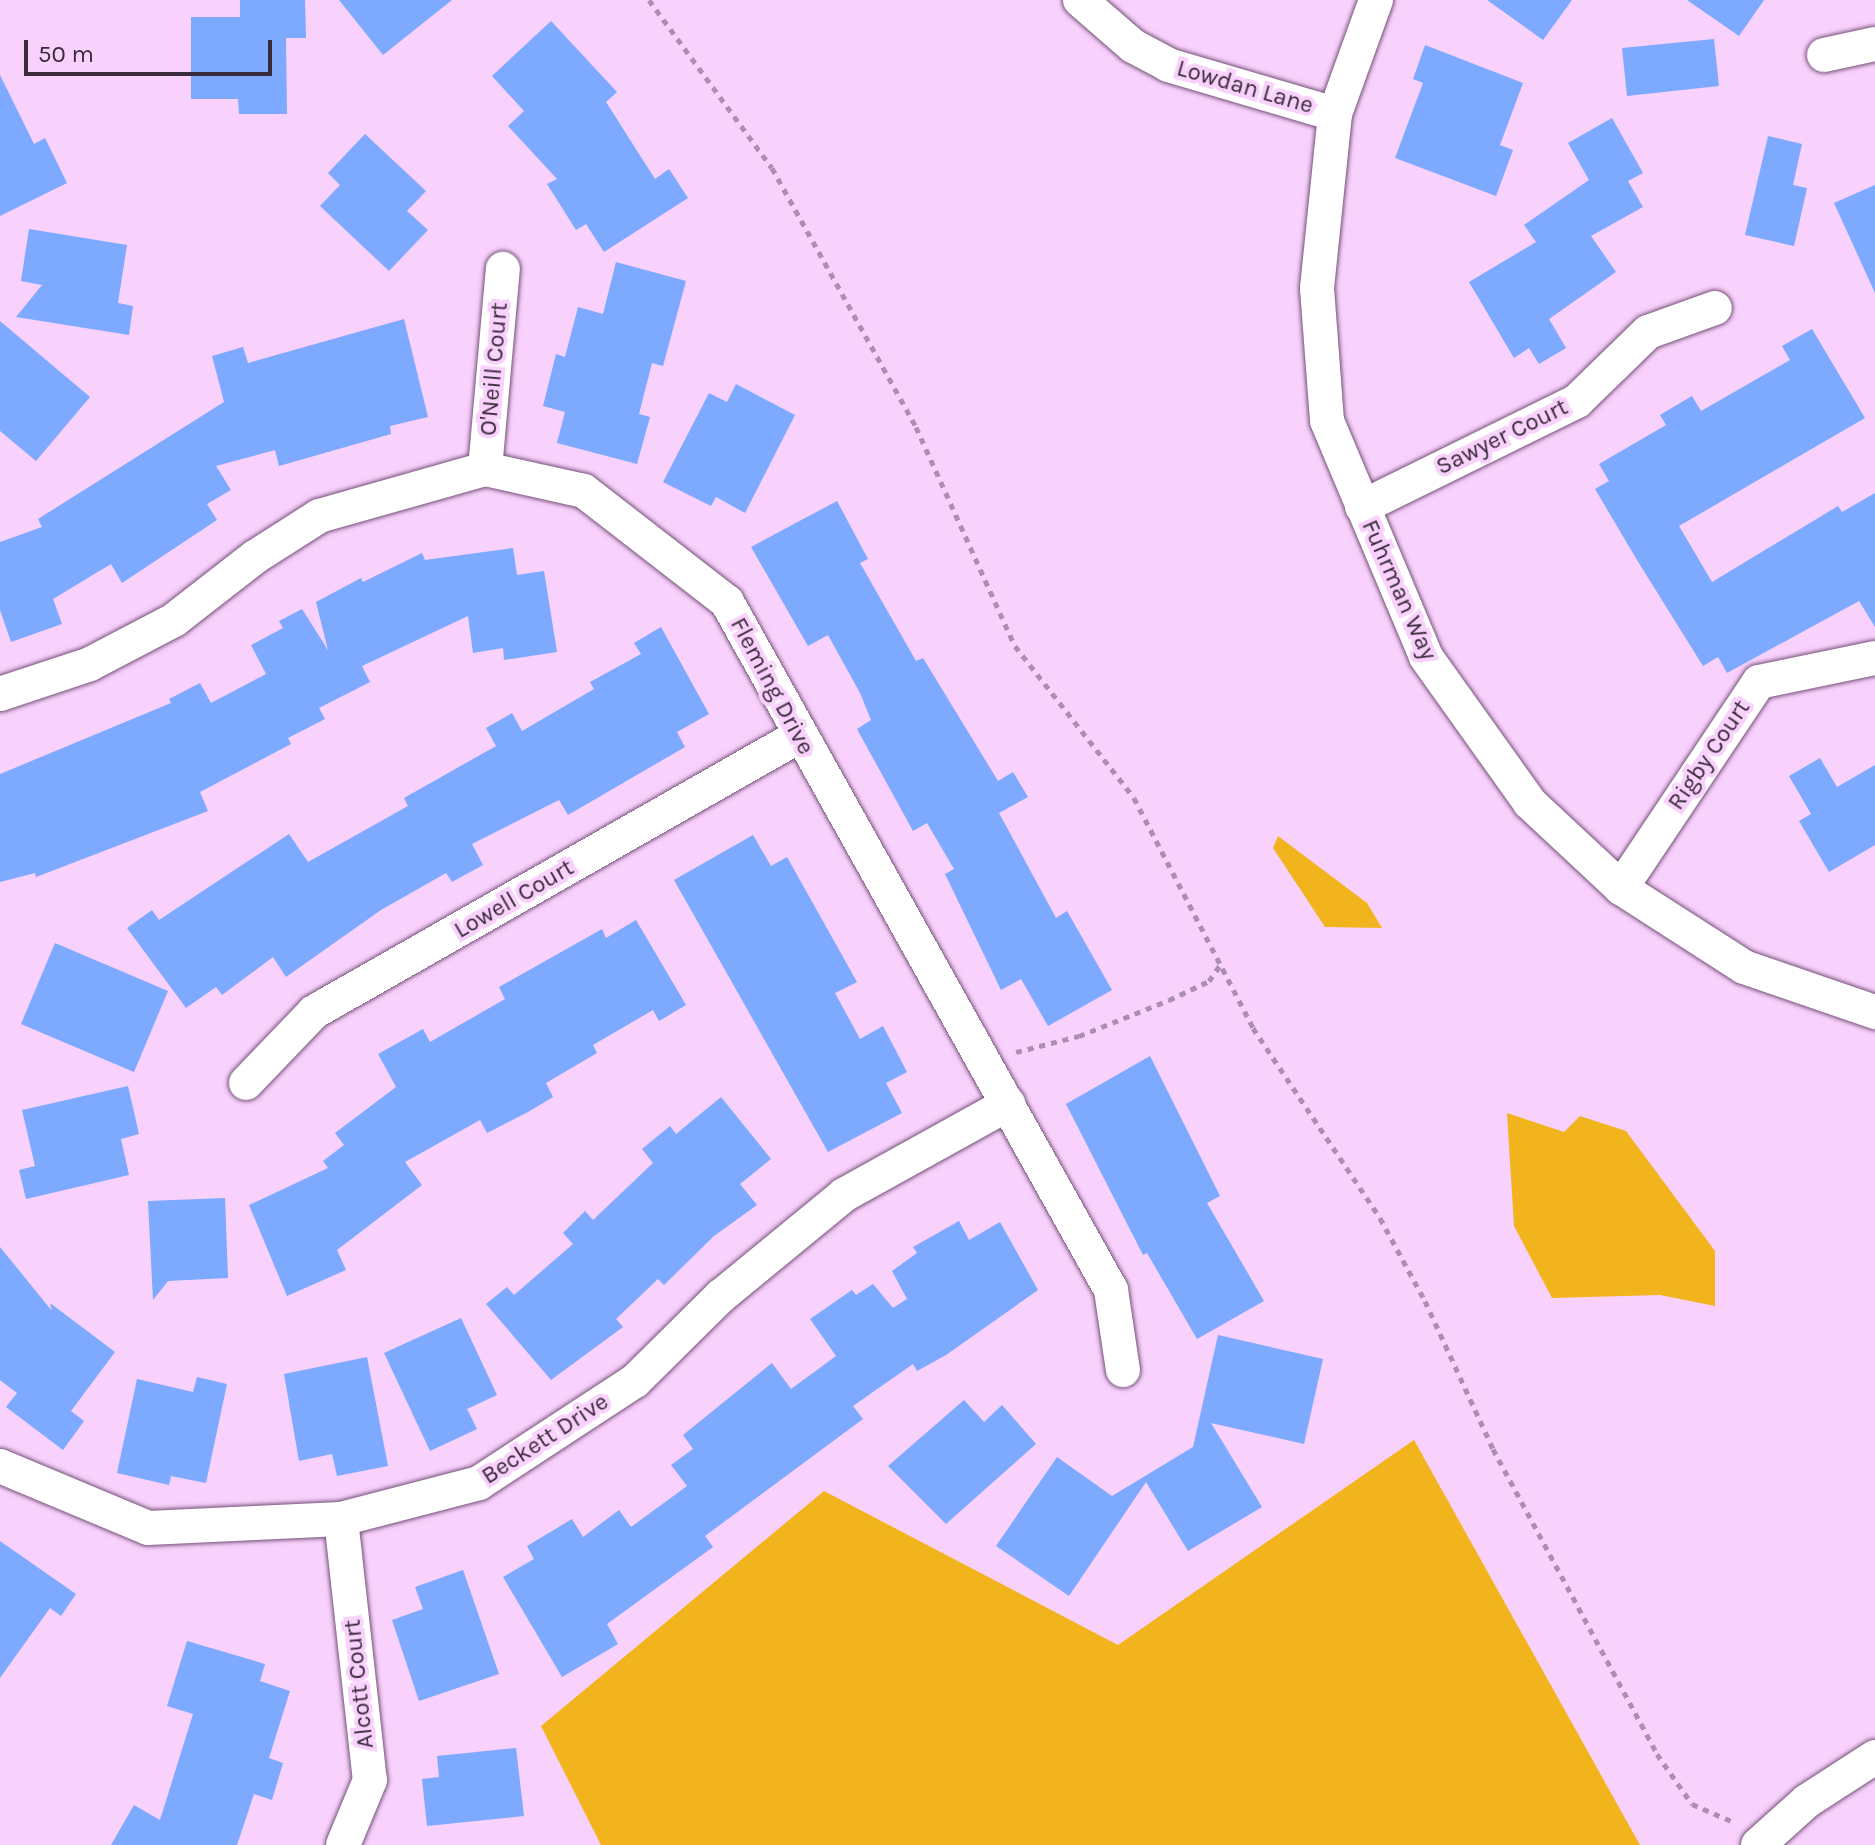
<!DOCTYPE html>
<style>
body{margin:0}
#map{position:relative;width:1875px;height:1845px;overflow:hidden;background:#f9d1fd;font-family:Karla,sans-serif}
div>[style]{position:absolute}
[style*='--x']{left:calc(var(--x)*1px);top:calc(var(--y)*1px);width:calc(var(--w)*1px);rotate:calc(var(--a)*1deg)}
.green>*{inset:0;background:#f1b41c}
.building>*{inset:0;background:#7da9ff}
.path>*{height:5px;margin-top:-2.5px;transform-origin:0;background:repeating-linear-gradient(90deg,#ac8eb0 0 6px,transparent 0 12px)}
.roads{filter:drop-shadow(0 0 2px #745278) drop-shadow(0 0 2px #745278)}
.minor>*{height:34px;margin:-17px;padding:0 17px;transform-origin:17px;border-radius:17px;background:#fff}
span{translate:-50% -50%;white-space:nowrap;text-align:center;line-height:1.15;-webkit-text-stroke:8px #f9d1fd;paint-order:stroke}
.street-label{font-size:24px;color:#3a2b3c}
.scale{position:absolute;left:24px;top:40px;width:248px;height:36px;box-sizing:border-box;border:4px solid #3a2b3c;border-top:0;padding-left:10px;font-size:24px;line-height:28px;white-space:nowrap;color:#3a2b3c;-webkit-text-stroke:6px #f9d1fd;paint-order:stroke}
</style>
<div id="map">
<div class="green">
<i style="clip-path:polygon(1278px 836px,1367px 903px,1382px 928px,1325px 927px,1273px 848px)"></i>
<i style="clip-path:polygon(1507px 1113px,1564px 1132px,1580px 1116px,1626px 1131px,1715px 1251px,1715px 1306px,1660px 1295px,1552px 1298px,1514px 1226px)"></i>
<i style="clip-path:polygon(1414px 1440px,1640px 1845px,601px 1845px,541px 1726px,824px 1491px,1118px 1645px)"></i>
</div>
<div class="building">
<i style="clip-path:polygon(240px 0,305px 0,306px 38px,286px 38px,287px 114px,239px 114px,238px 99px,191px 99px,191px 17px,240px 17px)"></i>
<i style="clip-path:polygon(339px 0,452px 0,383px 55px)"></i>
<i style="clip-path:polygon(1487px 0,1572px 0,1543px 40px)"></i>
<i style="clip-path:polygon(1687px 0,1764px 0,1739px 36px)"></i>
<i style="clip-path:polygon(551px 21px,617px 92px,606px 102px,655px 179px,669px 169px,688px 198px,604px 252px,586px 224px,576px 230px,547px 184px,557px 179px,508px 126px,524px 111px,492px 76px)"></i>
<i style="clip-path:polygon(1714px 39px,1719px 86px,1627px 96px,1622px 48px)"></i>
<i style="clip-path:polygon(1425px 45px,1523px 83px,1500px 145px,1513px 150px,1496px 196px,1395px 158px,1423px 83px,1413px 79px)"></i>
<i style="clip-path:polygon(0 75px,34px 144px,45px 138px,67px 183px,0 216px)"></i>
<i style="clip-path:polygon(1612px 118px,1643px 173px,1628px 181px,1643px 207px,1591px 236px,1616px 272px,1549px 319px,1566px 348px,1539px 364px,1529px 348px,1514px 358px,1469px 282px,1536px 242px,1524px 225px,1589px 180px,1568px 143px)"></i>
<i style="clip-path:polygon(365px 134px,426px 191px,407px 211px,428px 230px,389px 271px,320px 206px,340px 185px,328px 173px)"></i>
<i style="clip-path:polygon(1768px 136px,1802px 144px,1793px 185px,1807px 188px,1794px 246px,1745px 235px)"></i>
<i style="clip-path:polygon(1875px 185px,1875px 293px,1834px 203px)"></i>
<i style="clip-path:polygon(29px 229px,127px 245px,118px 303px,133px 306px,129px 335px,16px 317px,42px 285px,21px 281px)"></i>
<i style="clip-path:polygon(616px 262px,686px 281px,663px 366px,652px 363px,639px 414px,650px 417px,637px 464px,557px 443px,565px 412px,543px 406px,556px 354px,565px 357px,578px 307px,603px 314px)"></i>
<i style="clip-path:polygon(404px 319px,428px 417px,390px 426px,391px 434px,279px 466px,275px 450px,216px 466px,231px 490px,207px 504px,217px 520px,122px 583px,111px 564px,53px 599px,62px 624px,11px 642px,0 610px,0 542px,42px 527px,38px 519px,224px 402px,212px 356px,243px 347px,248px 363px)"></i>
<i style="clip-path:polygon(0 321px,90px 397px,36px 461px,0 431px)"></i>
<i style="clip-path:polygon(1812px 329px,1865px 418px,1679px 526px,1712px 582px,1838px 506px,1842px 512px,1875px 493px,1875px 627px,1859px 601px,1727px 673px,1718px 657px,1703px 666px,1637px 560px,1595px 489px,1609px 481px,1599px 464px,1666px 425px,1660px 415px,1692px 396px,1701px 411px,1790px 360px,1782px 346px)"></i>
<i style="clip-path:polygon(736px 384px,795px 415px,745px 513px,716px 497px,711px 506px,663px 482px,709px 393px,727px 402px)"></i>
<i style="clip-path:polygon(837px 501px,868px 559px,860px 563px,916px 661px,923px 658px,998px 781px,1013px 772px,1028px 797px,999px 813px,1056px 918px,1067px 911px,1112px 990px,1048px 1026px,1021px 979px,1001px 990px,945px 874px,954px 869px,927px 823px,913px 831px,857px 729px,871px 720px,860px 693px,828px 635px,808px 646px,751px 547px)"></i>
<i style="clip-path:polygon(513px 548px,517px 575px,544px 571px,557px 652px,504px 660px,503px 648px,473px 653px,468px 616px,362px 666px,370px 682px,319px 708px,325px 719px,288px 738px,291px 744px,200px 792px,208px 811px,36px 877px,35px 873px,0 882px,0 774px,171px 703px,169px 699px,200px 683px,211px 703px,266px 674px,251px 645px,283px 628px,279px 621px,302px 609px,328px 650px,316px 602px,361px 578px,363px 582px,422px 553px,425px 560px)"></i>
<i style="clip-path:polygon(661px 627px,709px 714px,677px 732px,685px 747px,568px 815px,559px 800px,472px 844px,483px 865px,452px 882px,446px 873px,381px 910px,286px 977px,273px 957px,222px 995px,216px 987px,186px 1008px,127px 928px,152px 910px,159px 920px,289px 834px,308px 862px,408px 806px,404px 798px,496px 746px,486px 728px,512px 713px,522px 731px,594px 689px,590px 682px,641px 654px,634px 643px)"></i>
<i style="clip-path:polygon(1820px 758px,1837px 787px,1875px 765px,1875px 845px,1829px 872px,1799px 821px,1811px 814px,1789px 776px)"></i>
<i style="clip-path:polygon(753px 835px,771px 866px,787px 857px,857px 982px,835px 993px,860px 1039px,883px 1026px,907px 1072px,886px 1083px,902px 1113px,828px 1152px,674px 880px)"></i>
<i style="clip-path:polygon(636px 920px,686px 1005px,659px 1021px,653px 1010px,593px 1045px,597px 1053px,546px 1083px,553px 1097px,528px 1112px,487px 1133px,480px 1120px,405px 1162px,422px 1185px,337px 1250px,346px 1270px,287px 1296px,249px 1205px,328px 1168px,323px 1161px,344px 1145px,335px 1133px,396px 1087px,378px 1054px,423px 1029px,430px 1042px,505px 999px,499px 987px,602px 929px,606px 938px)"></i>
<i style="clip-path:polygon(55px 943px,168px 991px,134px 1072px,21px 1024px)"></i>
<i style="clip-path:polygon(1150px 1056px,1220px 1196px,1207px 1203px,1264px 1301px,1197px 1339px,1147px 1253px,1143px 1255px,1066px 1104px)"></i>
<i style="clip-path:polygon(128px 1086px,139px 1134px,121px 1139px,129px 1175px,26px 1199px,19px 1170px,35px 1166px,22px 1110px)"></i>
<i style="clip-path:polygon(721px 1097px,771px 1159px,740px 1184px,757px 1205px,714px 1236px,664px 1285px,658px 1279px,616px 1319px,623px 1327px,551px 1380px,486px 1304px,507px 1287px,514px 1295px,573px 1244px,563px 1233px,585px 1211px,593px 1220px,653px 1163px,642px 1149px,670px 1126px,676px 1134px)"></i>
<i style="clip-path:polygon(225px 1198px,228px 1278px,168px 1281px,153px 1300px,148px 1201px)"></i>
<i style="clip-path:polygon(959px 1221px,969px 1240px,1000px 1222px,1038px 1290px,946px 1355px,917px 1371px,913px 1364px,853px 1406px,863px 1419px,705px 1536px,713px 1547px,607px 1624px,618px 1644px,562px 1677px,503px 1577px,534px 1559px,527px 1546px,572px 1519px,583px 1537px,619px 1510px,631px 1527px,687px 1486px,671px 1465px,693px 1449px,683px 1435px,772px 1363px,791px 1389px,836px 1356px,810px 1319px,852px 1290px,856px 1295px,873px 1284px,893px 1308px,907px 1299px,892px 1271px,917px 1253px,913px 1247px)"></i>
<i style="clip-path:polygon(0 1247px,52px 1311px,50px 1303px,115px 1352px,71px 1411px,84px 1421px,63px 1450px,6px 1407px,17px 1393px,0 1380px)"></i>
<i style="clip-path:polygon(461px 1318px,497px 1395px,467px 1409px,477px 1429px,430px 1451px,384px 1353px)"></i>
<i style="clip-path:polygon(1218px 1335px,1323px 1359px,1304px 1444px,1211px 1423px,1262px 1507px,1188px 1551px,1146px 1482px,1069px 1596px,996px 1546px,1057px 1457px,1112px 1496px,1193px 1447px)"></i>
<i style="clip-path:polygon(367px 1357px,388px 1466px,337px 1476px,332px 1454px,299px 1461px,284px 1374px)"></i>
<i style="clip-path:polygon(197px 1377px,227px 1384px,206px 1483px,171px 1476px,169px 1485px,117px 1473px,137px 1379px,193px 1392px)"></i>
<i style="clip-path:polygon(964px 1400px,984px 1422px,1002px 1405px,1036px 1444px,946px 1524px,888px 1466px)"></i>
<i style="clip-path:polygon(0 1541px,76px 1594px,61px 1616px,50px 1608px,0 1678px)"></i>
<i style="clip-path:polygon(463px 1570px,499px 1674px,419px 1701px,392px 1620px,423px 1609px,415px 1587px)"></i>
<i style="clip-path:polygon(187px 1641px,265px 1664px,260px 1681px,290px 1691px,269px 1758px,283px 1763px,272px 1800px,254px 1794px,237px 1845px,111px 1845px,134px 1805px,160px 1820px,193px 1714px,167px 1706px)"></i>
<i style="clip-path:polygon(516px 1748px,524px 1816px,427px 1826px,422px 1779px,439px 1777px,437px 1756px)"></i>
</div>
<div class="path">
<i style="--x:649;--y:0;--w:208;--a:53.8"></i>
<i style="--x:772;--y:168;--w:296;--a:60.9"></i>
<i style="--x:916;--y:427;--w:240;--a:65.7"></i>
<i style="--x:1015;--y:646;--w:193;--a:51.9"></i>
<i style="--x:1134;--y:798;--w:259;--a:62.6"></i>
<i style="--x:1253;--y:1028;--w:229;--a:56.2"></i>
<i style="--x:1380;--y:1218;--w:94;--a:61.5"></i>
<i style="--x:1425;--y:1301;--w:163;--a:65.3"></i>
<i style="--x:1493;--y:1449;--w:346;--a:61.7"></i>
<i style="--x:1657;--y:1754;--w:61;--a:55"></i>
<i style="--x:1692;--y:1804;--w:48;--a:23.4"></i>
<i style="--x:1016;--y:1052;--w:65;--a:-14.3"></i>
<i style="--x:1079;--y:1036;--w:97;--a:-21.8"></i>
<i style="--x:1169;--y:1000;--w:44;--a:-25.4"></i>
<i style="--x:1209;--y:981;--w:21;--a:-55"></i>
</div>
<div class="roads">
<div class="minor">
<i style="--x:1080;--y:0;--w:70;--a:41"></i>
<i style="--x:1133;--y:46;--w:40;--a:28"></i>
<i style="--x:1168;--y:65;--w:174;--a:16.4"></i>
<i style="--x:1376;--y:0;--w:121;--a:109.8"></i>
<i style="--x:1335;--y:114;--w:175;--a:95.9"></i>
<i style="--x:1317;--y:288;--w:133;--a:85.7"></i>
<i style="--x:1327;--y:421;--w:256;--a:67.2"></i>
<i style="--x:1426;--y:657;--w:179;--a:54.5"></i>
<i style="--x:1530;--y:803;--w:125;--a:43"></i>
<i style="--x:1621;--y:888;--w:146;--a:32.7"></i>
<i style="--x:1744;--y:967;--w:139;--a:19"></i>
<i style="--x:1824;--y:55;--w:52;--a:-12.2"></i>
<i style="--x:485;--y:469;--w:201;--a:-84.9"></i>
<i style="--x:1362;--y:507;--w:240;--a:-26.2"></i>
<i style="--x:1577;--y:401;--w:99;--a:-44.2"></i>
<i style="--x:1648;--y:332;--w:71;--a:-19.7"></i>
<i style="--x:0;--y:694;--w:95;--a:-18.4"></i>
<i style="--x:90;--y:664;--w:95;--a:-27.6"></i>
<i style="--x:174;--y:620;--w:103;--a:-37.9"></i>
<i style="--x:255;--y:557;--w:76;--a:-32.6"></i>
<i style="--x:319;--y:516;--w:173;--a:-15.8"></i>
<i style="--x:485;--y:469;--w:101;--a:12.5"></i>
<i style="--x:584;--y:491;--w:181;--a:37.8"></i>
<i style="--x:727;--y:602;--w:788;--a:60.83"></i>
<i style="--x:1111;--y:1290;--w:81;--a:81.5"></i>
<i style="--x:1621;--y:888;--w:248;--a:-56.2"></i>
<i style="--x:1759;--y:682;--w:118;--a:-11.7"></i>
<i style="--x:246;--y:1083;--w:98;--a:-46.2"></i>
<i style="--x:314;--y:1012;--w:558;--a:-29.64"></i>
<i style="--x:0;--y:1466;--w:160;--a:22.7"></i>
<i style="--x:148;--y:1528;--w:193;--a:-2.7"></i>
<i style="--x:341;--y:1519;--w:143;--a:-14.6"></i>
<i style="--x:479;--y:1483;--w:186;--a:-33.2"></i>
<i style="--x:635;--y:1381;--w:121;--a:-44.7"></i>
<i style="--x:721;--y:1296;--w:159;--a:-39.4"></i>
<i style="--x:844;--y:1195;--w:188;--a:-29"></i>
<i style="--x:341;--y:1519;--w:263;--a:83.7"></i>
<i style="--x:370;--y:1780;--w:70;--a:112.6"></i>
<i style="--x:1758;--y:1845;--w:66;--a:-41.9"></i>
<i style="--x:1807;--y:1801;--w:81;--a:-32.9"></i>
</div>
</div>
<div class="street-label">
<span style="left:1245px;top:87px;rotate:16deg">Lowdan Lane</span>
<span style="left:494px;top:369px;rotate:-85deg">O'Neill Court</span>
<span style="left:1502px;top:437px;rotate:-26deg">Sawyer Court</span>
<span style="left:1399px;top:590px;rotate:66deg">Fuhrman Way</span>
<span style="left:772px;top:686px;rotate:62deg">Fleming Drive</span>
<span style="left:1709px;top:755px;rotate:-56deg">Rigby Court</span>
<span style="left:514px;top:899px;rotate:-30deg">Lowell Court</span>
<span style="left:545px;top:1439px;rotate:-33deg">Beckett Drive</span>
<span style="left:359px;top:1684px;rotate:-96deg">Alcott Court</span>
</div>
<div class="scale">50 m</div>
</div>
